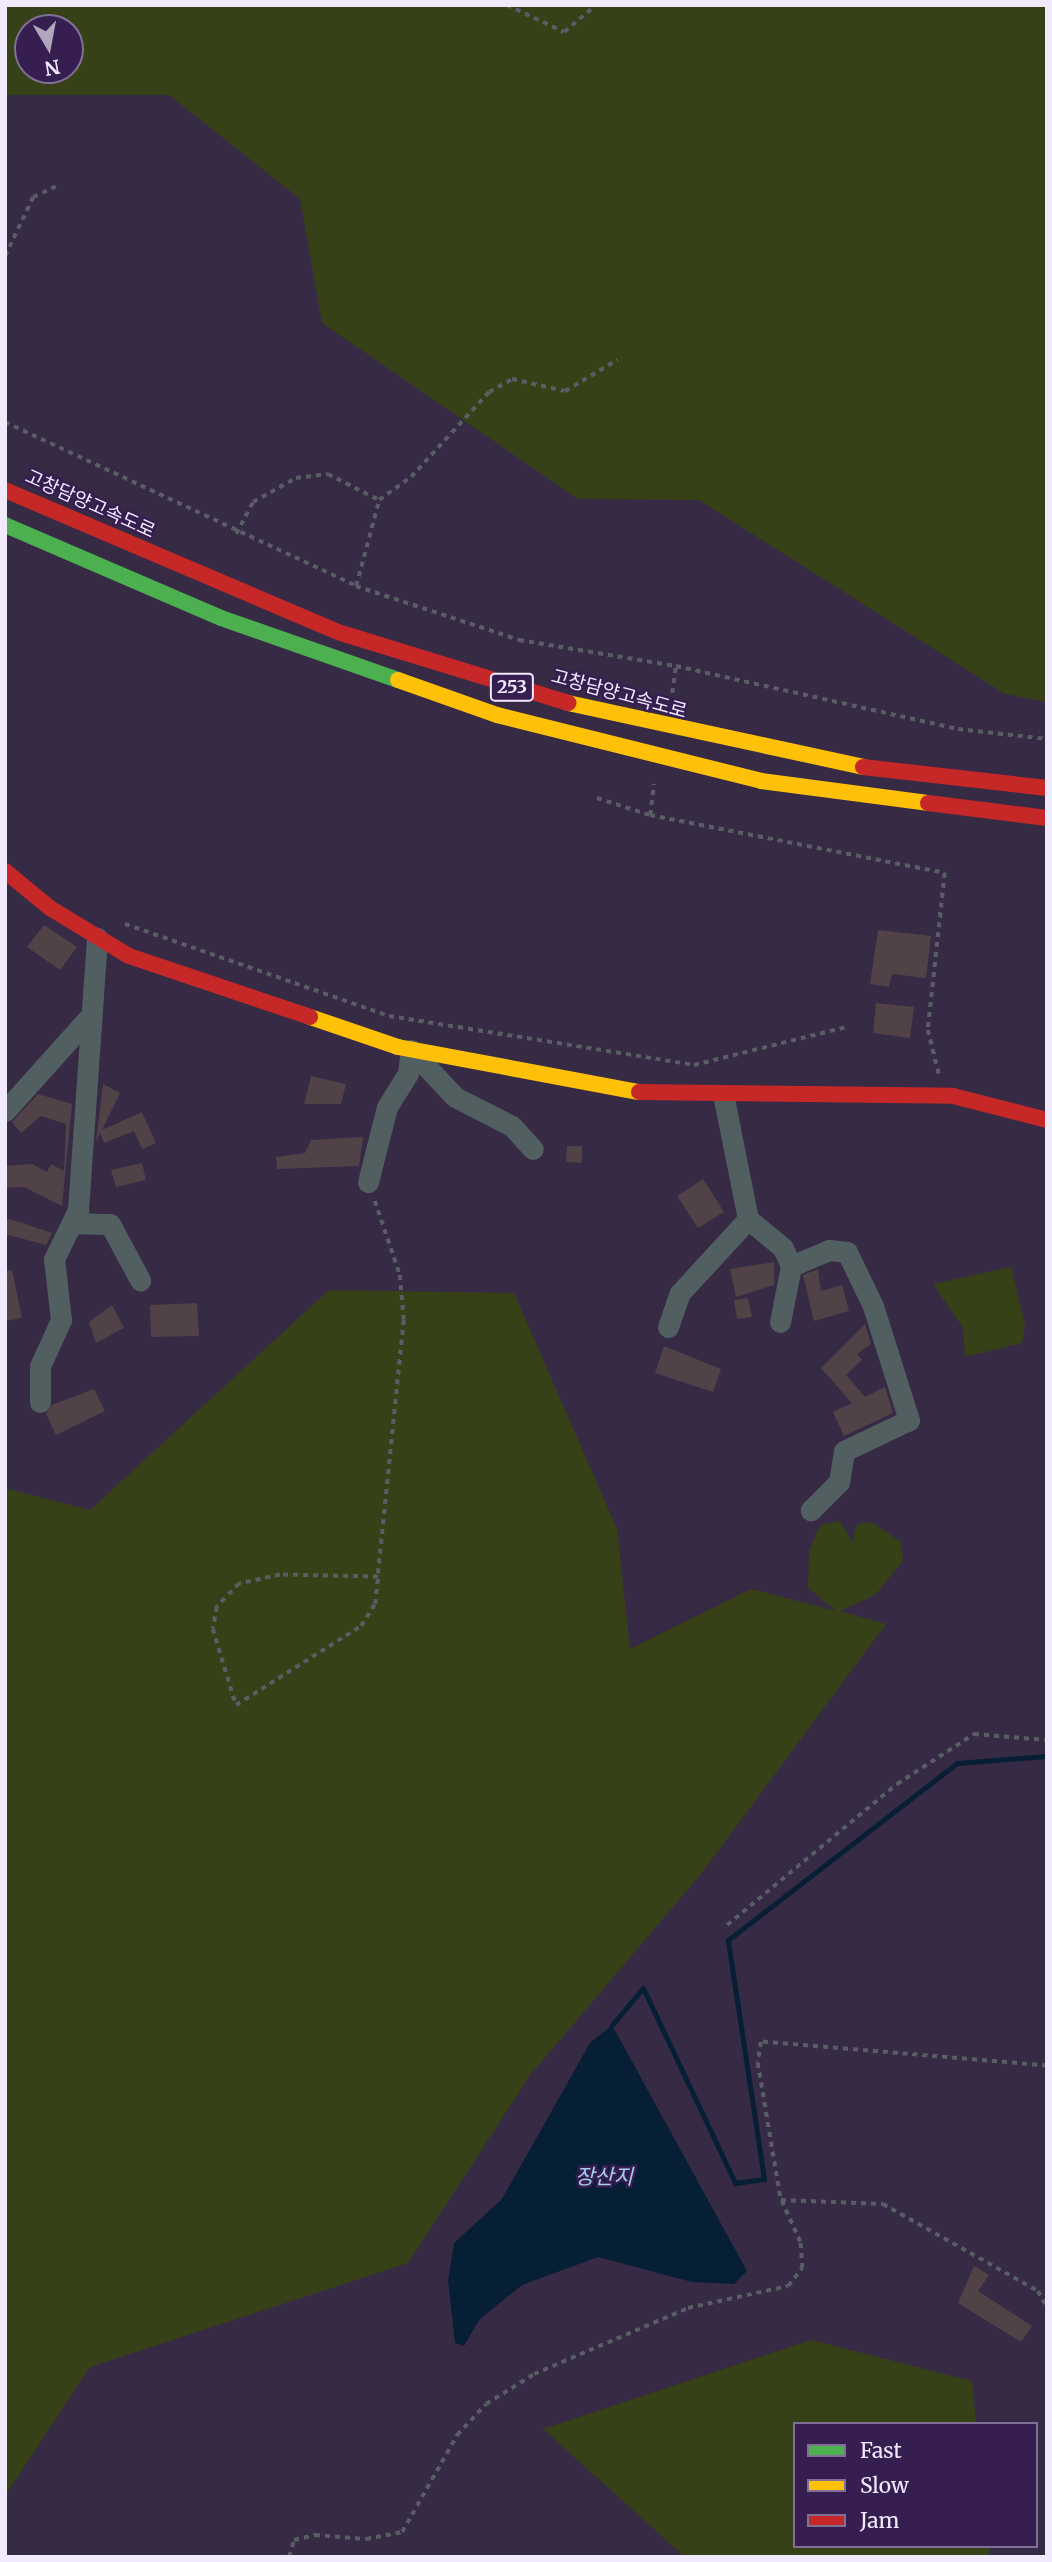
<!DOCTYPE html>
<meta charset="utf-8">
<style>
body{margin:0}
#map{position:relative;width:1052px;height:2562px;overflow:hidden;background:#372a45;font-family:Merriweather,"Noto Sans KR",serif}
div>[style]{position:absolute}
[style*='--x']{left:calc(var(--x)*1px);top:calc(var(--y)*1px);width:calc(var(--w)*1px);rotate:calc(var(--a)*1deg)}
.green>*{inset:0;background:#374118}
.water>*{inset:0;background:#071f34}
.stream>*{height:5px;margin:-2.5px;padding:0 2.5px;transform-origin:2.5px;border-radius:2.5px;background:#071f34}
.building>*{inset:0;background:#504247}
.path>*{height:3.5px;margin-top:-1.75px;transform-origin:0;background:repeating-linear-gradient(90deg,#595e65 0 5px,transparent 0 10px)}
.street>*{height:21px;margin:-10.5px;padding:0 10.5px;transform-origin:10.5px;border-radius:10.5px;background:#525f61}
.fast>*{height:16px;margin:-8px;padding:0 8px;transform-origin:8px;border-radius:8px;background:#4caf50}
.slow>*{height:16px;margin:-8px;padding:0 8px;transform-origin:8px;border-radius:8px;background:#ffc107}
.jam>*{height:16px;margin:-8px;padding:0 8px;transform-origin:8px;border-radius:8px;background:#c62828}
span{translate:-50% -50%;white-space:nowrap;text-align:center;line-height:1.15;-webkit-text-stroke:5px #371e51;paint-order:stroke}
.shield-label span{padding:2px 5px;background:#371e51;border:2px solid;border-radius:5px;-webkit-text-stroke-width:0}
.shield-label{font-size:18px;color:#f1eafd;font-weight:700}
.street-label{font-size:19px;color:#f1eafd}
.water-label{font-size:21px;color:#a5cdef;font-style:italic}
.frame{position:absolute;inset:0;border:7px solid #f1eafd;pointer-events:none}
.legend{position:absolute;left:793px;top:2422px;width:245px;height:126px;box-sizing:border-box;background:#371e51;border:2px solid #817096;margin:0;padding:9px 12px;list-style:none;font-size:21px;color:#f1eafd}
.legend li{display:flex;align-items:center;gap:14px;height:35px}
.legend b{width:35px;border:2px solid #817096}
.north{position:absolute;left:14px;top:14px;width:70px;height:70px;box-sizing:border-box;background:#371e51;border:2px solid #817096;border-radius:50%;rotate:170deg;font-size:19px;font-weight:700;line-height:28px;text-align:center;color:#f1eafd}
.north::after{content:'';display:block;margin:auto;width:24px;height:32px;background:#b0a7bd;clip-path:polygon(50% 0,100% 100%,50% 72%,0 100%)}
</style>
<div id="map">
<div class="green">
<i style="clip-path:polygon(evenodd,5px 5px,1047px 5px,1047px 702px,1005px 694px,699px 500px,578px 499px,322px 323px,300px 199px,169px 95px,5px 95px,5px 5px,28px 28px,70px 28px,70px 70px,28px 70px,28px 28px)"></i>
<i style="clip-path:polygon(1011px 1267px,1025px 1324px,1022px 1343px,965px 1357px,963px 1328px,933px 1284px)"></i>
<i style="clip-path:polygon(329px 1290px,514px 1293px,617px 1529px,630px 1649px,751px 1589px,836px 1611px,808px 1588px,809px 1551px,820px 1525px,840px 1521px,852px 1542px,857px 1524px,871px 1522px,901px 1542px,903px 1561px,875px 1595px,840px 1611px,886px 1624px,701px 1874px,531px 2074px,408px 2263px,90px 2367px,5px 2496px,5px 1488px,90px 1510px)"></i>
<i style="clip-path:polygon(811px 2340px,972px 2381px,976px 2424px,795px 2424px,795px 2546px,989px 2546px,990px 2557px,685px 2557px,543px 2429px)"></i>
</div>
<div class="water">
<i style="clip-path:polygon(612px 2025px,747px 2271px,734px 2284px,692px 2282px,598px 2257px,522px 2285px,479px 2320px,464px 2346px,455px 2343px,448px 2280px,454px 2243px,502px 2199px,590px 2043px)"></i>
</div>
<div class="stream">
<i style="--x:612;--y:2025;--w:48;--a:-50"></i>
<i style="--x:643;--y:1988;--w:216;--a:64.7"></i>
<i style="--x:735;--y:2183;--w:29;--a:-8"></i>
<i style="--x:764;--y:2179;--w:242;--a:-98.6"></i>
<i style="--x:728;--y:1940;--w:289;--a:-37.7"></i>
<i style="--x:957;--y:1763;--w:90;--a:-4.4"></i>
</div>
<div class="building">
<i style="clip-path:polygon(44px 925px,77px 947px,60px 970px,27px 947px)"></i>
<i style="clip-path:polygon(878px 930px,931px 936px,926px 978px,892px 974px,889px 987px,870px 984px)"></i>
<i style="clip-path:polygon(876px 1003px,914px 1007px,910px 1038px,873px 1033px)"></i>
<i style="clip-path:polygon(311px 1076px,346px 1084px,341px 1104px,304px 1104px)"></i>
<i style="clip-path:polygon(103px 1084px,120px 1093px,102px 1130px,142px 1112px,156px 1143px,142px 1149px,134px 1131px,104px 1143px,100px 1133px,96px 1142px)"></i>
<i style="clip-path:polygon(38px 1094px,72px 1104px,62px 1206px,24px 1187px,5px 1188px,5px 1166px,32px 1164px,47px 1172px,51px 1164px,64px 1171px,66px 1124px,41px 1116px,21px 1133px,12px 1122px)"></i>
<i style="clip-path:polygon(363px 1137px,359px 1166px,277px 1169px,276px 1157px,305px 1153px,311px 1140px)"></i>
<i style="clip-path:polygon(567px 1146px,582px 1146px,582px 1163px,566px 1162px)"></i>
<i style="clip-path:polygon(142px 1163px,146px 1180px,116px 1187px,111px 1170px)"></i>
<i style="clip-path:polygon(703px 1179px,724px 1212px,698px 1228px,677px 1196px)"></i>
<i style="clip-path:polygon(5px 1218px,22px 1223px,52px 1233px,46px 1245px,5px 1234px)"></i>
<i style="clip-path:polygon(774px 1262px,774px 1285px,736px 1297px,730px 1269px)"></i>
<i style="clip-path:polygon(818px 1269px,821px 1291px,842px 1285px,849px 1311px,814px 1321px,803px 1275px)"></i>
<i style="clip-path:polygon(12px 1270px,22px 1318px,5px 1321px,5px 1271px)"></i>
<i style="clip-path:polygon(748px 1298px,752px 1317px,737px 1319px,734px 1300px)"></i>
<i style="clip-path:polygon(197px 1303px,199px 1336px,151px 1337px,150px 1305px)"></i>
<i style="clip-path:polygon(112px 1305px,124px 1328px,96px 1343px,89px 1322px)"></i>
<i style="clip-path:polygon(865px 1324px,871px 1344px,857px 1354px,862px 1360px,846px 1375px,865px 1397px,885px 1387px,893px 1413px,844px 1436px,833px 1412px,852px 1403px,821px 1368px)"></i>
<i style="clip-path:polygon(664px 1346px,721px 1369px,713px 1392px,655px 1373px)"></i>
<i style="clip-path:polygon(94px 1389px,105px 1411px,56px 1435px,46px 1414px,52px 1405px)"></i>
<i style="clip-path:polygon(974px 2266px,989px 2275px,978px 2291px,1032px 2326px,1021px 2342px,958px 2303px)"></i>
</div>
<div class="path">
<i style="--x:507;--y:5;--w:63;--a:25.3"></i>
<i style="--x:564;--y:32;--w:42;--a:-40.2"></i>
<i style="--x:5;--y:256;--w:65;--a:-64.6"></i>
<i style="--x:33;--y:197;--w:29;--a:-25"></i>
<i style="--x:5;--y:422;--w:387;--a:25"></i>
<i style="--x:356;--y:586;--w:172;--a:18.3"></i>
<i style="--x:519;--y:640;--w:159;--a:9.4"></i>
<i style="--x:676;--y:666;--w:289;--a:12.6"></i>
<i style="--x:958;--y:729;--w:90;--a:6.4"></i>
<i style="--x:236;--y:534;--w:36;--a:-62"></i>
<i style="--x:253;--y:502;--w:49;--a:-29.2"></i>
<i style="--x:296;--y:478;--w:32;--a:-7"></i>
<i style="--x:328;--y:474;--w:57;--a:27"></i>
<i style="--x:356;--y:586;--w:89;--a:-75"></i>
<i style="--x:379;--y:500;--w:39;--a:-36"></i>
<i style="--x:411;--y:477;--w:115;--a:-47.5"></i>
<i style="--x:489;--y:392;--w:26;--a:-29"></i>
<i style="--x:512;--y:379;--w:54;--a:12.8"></i>
<i style="--x:565;--y:391;--w:61;--a:-30.8"></i>
<i style="--x:672;--y:693;--w:27;--a:-82"></i>
<i style="--x:597;--y:798;--w:56;--a:17.8"></i>
<i style="--x:650;--y:815;--w:301;--a:11.1"></i>
<i style="--x:945;--y:873;--w:158;--a:96.2"></i>
<i style="--x:928;--y:1030;--w:45;--a:76"></i>
<i style="--x:650;--y:815;--w:31;--a:-83"></i>
<i style="--x:125;--y:924;--w:280;--a:19.2"></i>
<i style="--x:389;--y:1016;--w:309;--a:9.1"></i>
<i style="--x:694;--y:1065;--w:157;--a:-14"></i>
<i style="--x:375;--y:1201;--w:78;--a:71.3"></i>
<i style="--x:400;--y:1275;--w:45;--a:84.9"></i>
<i style="--x:404;--y:1320;--w:258;--a:95.8"></i>
<i style="--x:378;--y:1577;--w:98;--a:-178.8"></i>
<i style="--x:280;--y:1575;--w:42;--a:167.6"></i>
<i style="--x:239;--y:1584;--w:32;--a:134"></i>
<i style="--x:217;--y:1607;--w:22;--a:100"></i>
<i style="--x:213;--y:1629;--w:79;--a:73.2"></i>
<i style="--x:236;--y:1705;--w:148;--a:-32.3"></i>
<i style="--x:361;--y:1626;--w:26;--a:-58"></i>
<i style="--x:375;--y:1604;--w:27;--a:-84"></i>
<i style="--x:727;--y:1925;--w:221;--a:-39.7"></i>
<i style="--x:897;--y:1784;--w:92;--a:-33"></i>
<i style="--x:974;--y:1734;--w:73;--a:4.7"></i>
<i style="--x:1047;--y:2066;--w:287;--a:-175.2"></i>
<i style="--x:761;--y:2042;--w:21;--a:98"></i>
<i style="--x:758;--y:2063;--w:139;--a:80.5"></i>
<i style="--x:781;--y:2200;--w:102;--a:2.2"></i>
<i style="--x:883;--y:2204;--w:178;--a:29.3"></i>
<i style="--x:1038;--y:2291;--w:18;--a:61"></i>
<i style="--x:289;--y:2557;--w:18;--a:-74"></i>
<i style="--x:294;--y:2540;--w:22;--a:-13"></i>
<i style="--x:315;--y:2535;--w:51;--a:4.5"></i>
<i style="--x:366;--y:2539;--w:37;--a:-11"></i>
<i style="--x:402;--y:2532;--w:112;--a:-60.4"></i>
<i style="--x:457;--y:2435;--w:42;--a:-46.9"></i>
<i style="--x:486;--y:2404;--w:57;--a:-32"></i>
<i style="--x:534;--y:2374;--w:168;--a:-23.2"></i>
<i style="--x:688;--y:2308;--w:102;--a:-12.4"></i>
<i style="--x:788;--y:2286;--w:23;--a:-52"></i>
<i style="--x:802;--y:2268;--w:26;--a:-94"></i>
<i style="--x:800;--y:2242;--w:46;--a:-114.3"></i>
</div>
<div class="street">
<i style="--x:411;--y:1050;--w:64;--a:46.9"></i>
<i style="--x:455;--y:1097;--w:64;--a:27"></i>
<i style="--x:512;--y:1126;--w:31;--a:48"></i>
<i style="--x:5;--y:1111;--w:129;--a:-48.1"></i>
<i style="--x:368;--y:1182;--w:77;--a:-75.8"></i>
<i style="--x:387;--y:1107;--w:40;--a:-58"></i>
<i style="--x:408;--y:1073;--w:23;--a:-83"></i>
<i style="--x:748;--y:1219;--w:45;--a:39.6"></i>
<i style="--x:783;--y:1248;--w:20;--a:66"></i>
<i style="--x:791;--y:1266;--w:57;--a:101.1"></i>
<i style="--x:72;--y:1223;--w:38;--a:2"></i>
<i style="--x:110;--y:1224;--w:64;--a:61.8"></i>
<i style="--x:791;--y:1266;--w:41;--a:-22.8"></i>
<i style="--x:829;--y:1250;--w:18;--a:6"></i>
<i style="--x:847;--y:1252;--w:60;--a:64.3"></i>
<i style="--x:873;--y:1306;--w:120;--a:72.5"></i>
<i style="--x:909;--y:1420;--w:72;--a:154.5"></i>
<i style="--x:844;--y:1451;--w:31;--a:99"></i>
<i style="--x:839;--y:1482;--w:40;--a:135"></i>
<i style="--x:668;--y:1327;--w:36;--a:-71"></i>
<i style="--x:680;--y:1293;--w:100;--a:-47.4"></i>
<i style="--x:748;--y:1219;--w:122;--a:-101.3"></i>
<i style="--x:40;--y:1402;--w:36;--a:-90"></i>
<i style="--x:40;--y:1366;--w:51;--a:-65.5"></i>
<i style="--x:61;--y:1320;--w:61;--a:-96.5"></i>
<i style="--x:54;--y:1259;--w:55;--a:-63.9"></i>
<i style="--x:78;--y:1210;--w:273;--a:-86"></i>
</div>
<div class="fast">
<i style="--x:5;--y:525;--w:235;--a:23.3"></i>
<i style="--x:221;--y:618;--w:188;--a:19.3"></i>
</div>
<div class="slow">
<i style="--x:398;--y:680;--w:105;--a:19.5"></i>
<i style="--x:497;--y:715;--w:272;--a:14"></i>
<i style="--x:761;--y:781;--w:168;--a:7.5"></i>
<i style="--x:568;--y:703;--w:302;--a:12.2"></i>
<i style="--x:310;--y:1017;--w:93;--a:18.8"></i>
<i style="--x:398;--y:1047;--w:245;--a:10.6"></i>
</div>
<div class="jam">
<i style="--x:5;--y:490;--w:365;--a:23.1"></i>
<i style="--x:341;--y:633;--w:238;--a:17.1"></i>
<i style="--x:863;--y:767;--w:185;--a:6.5"></i>
<i style="--x:928;--y:803;--w:120;--a:7.2"></i>
<i style="--x:5;--y:871;--w:58;--a:39.4"></i>
<i style="--x:50;--y:908;--w:92;--a:31.3"></i>
<i style="--x:129;--y:956;--w:191;--a:18.6"></i>
<i style="--x:639;--y:1092;--w:314;--a:0.7"></i>
<i style="--x:953;--y:1096;--w:97;--a:14.3"></i>
</div>
<div class="shield-label">
<span style="left:512px;top:687px">253</span>
</div>
<div class="street-label">
<span style="left:90px;top:504px;rotate:24deg">고창담양고속도로</span>
<span style="left:619px;top:694px;rotate:15deg">고창담양고속도로</span>
</div>
<div class="water-label">
<span style="left:604px;top:2177px">장산지</span>
</div>
<div class="frame"></div>
<ul class="legend">
<li><b style="height:9px;background:#4caf50"></b>Fast</li>
<li><b style="height:9px;background:#ffc107"></b>Slow</li>
<li><b style="height:9px;background:#c62828"></b>Jam</li>
</ul>
<div class="north">N</div>
</div>
